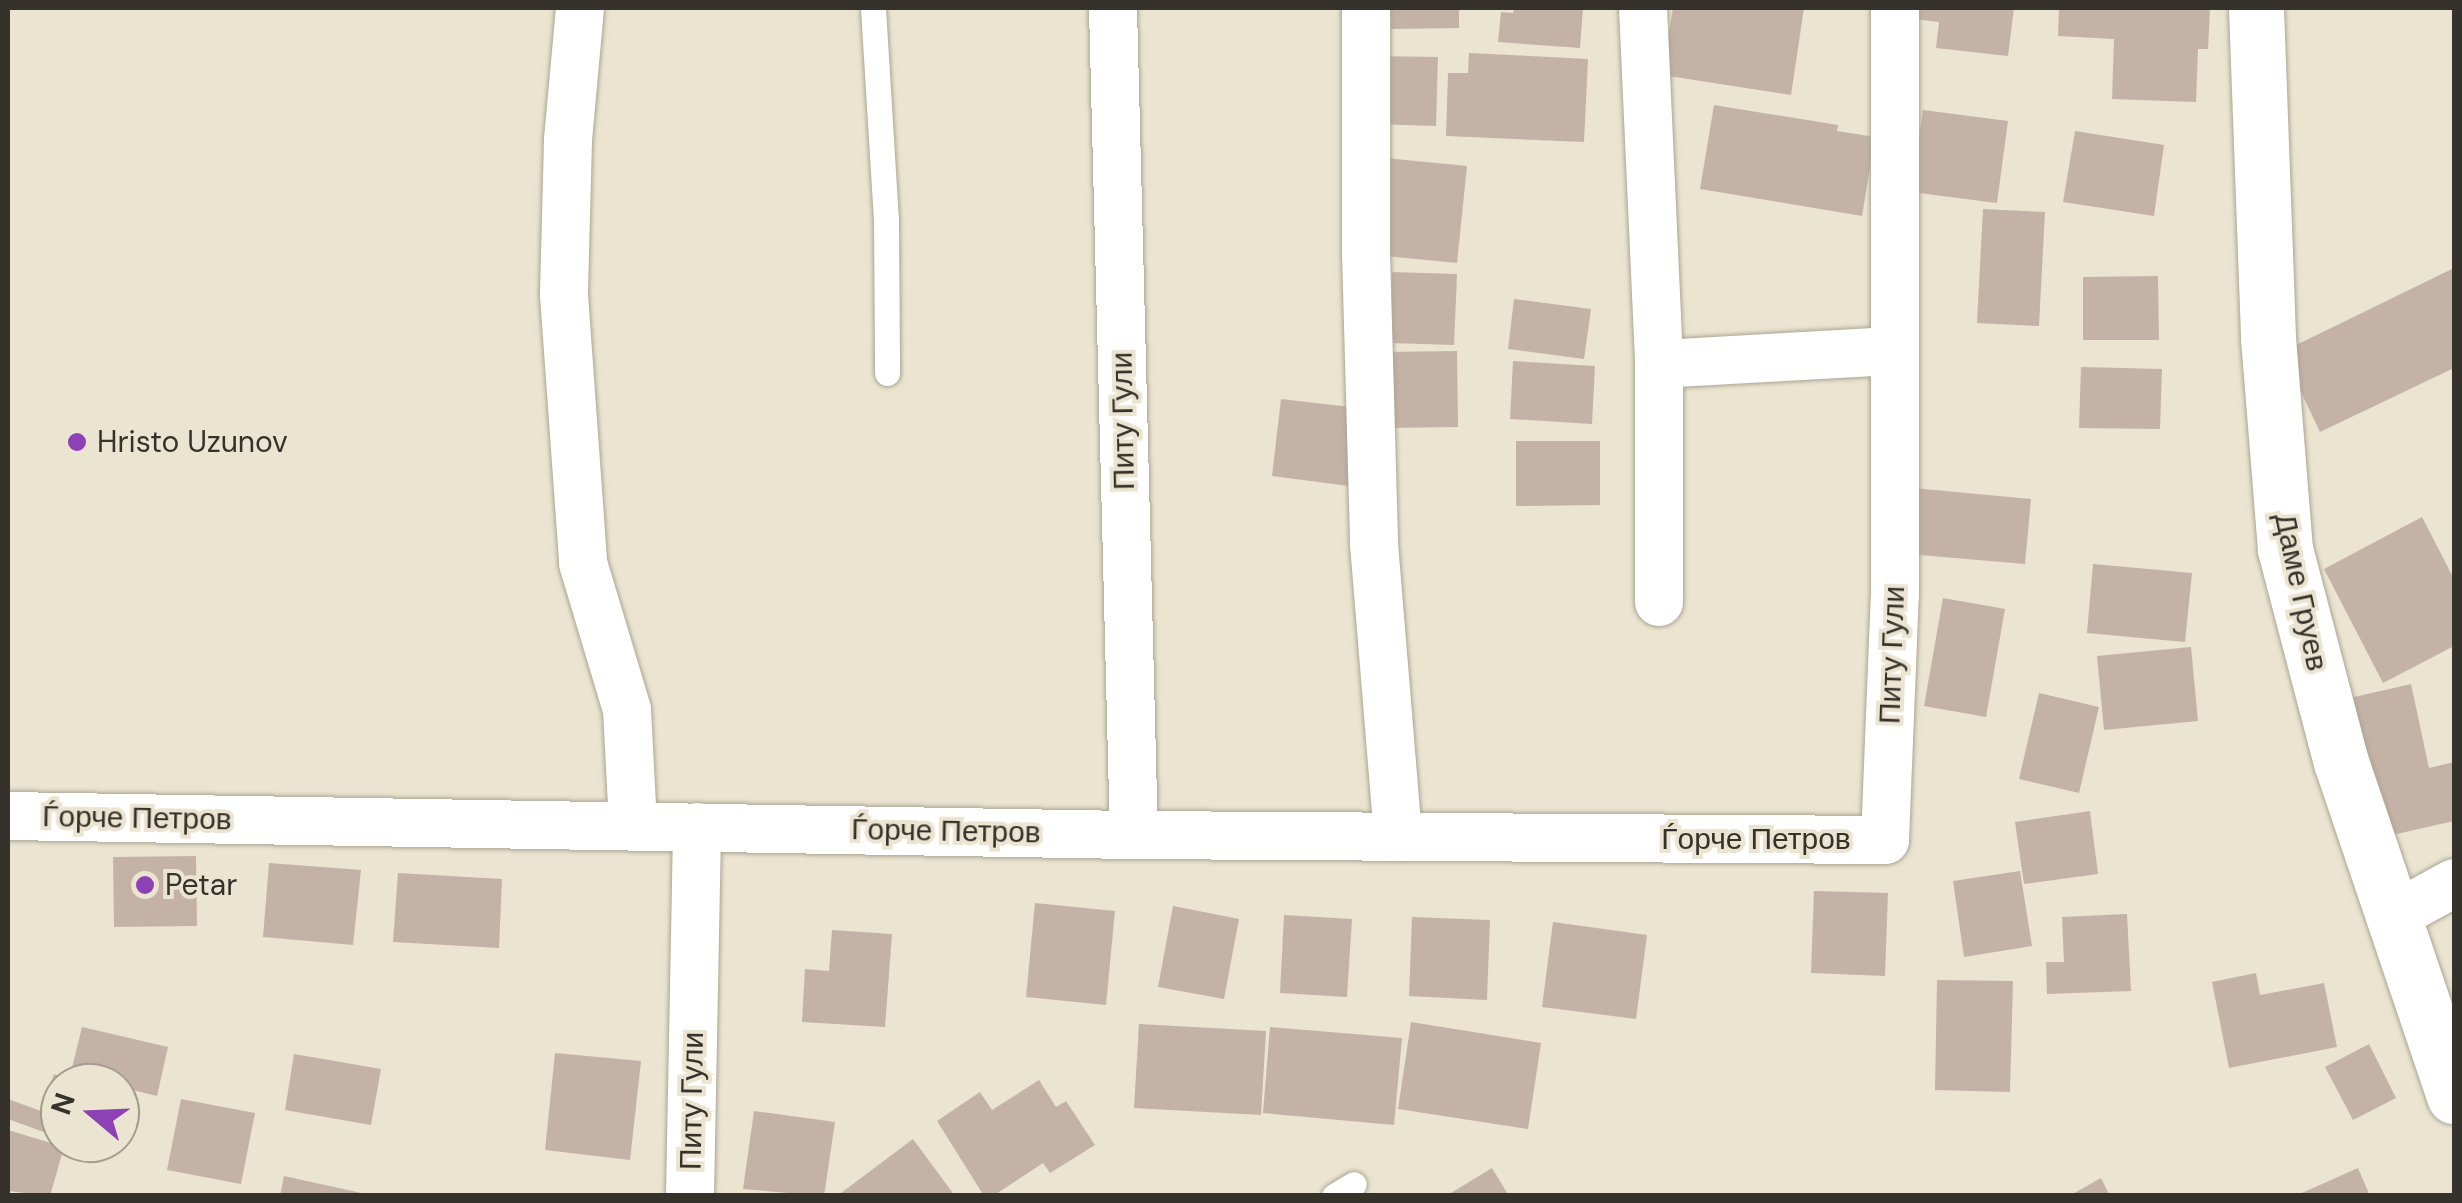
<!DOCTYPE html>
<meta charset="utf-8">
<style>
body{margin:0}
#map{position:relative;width:2462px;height:1203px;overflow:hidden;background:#ebe4d1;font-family:"DM Sans",sans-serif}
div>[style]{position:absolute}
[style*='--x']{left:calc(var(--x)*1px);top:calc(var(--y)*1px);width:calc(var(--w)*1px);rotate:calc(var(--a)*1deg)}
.building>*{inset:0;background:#c4b2a7}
.roads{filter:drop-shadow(0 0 2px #aba593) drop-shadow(0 0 2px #aba593)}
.service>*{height:25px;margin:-12.5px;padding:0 12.5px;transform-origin:12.5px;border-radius:12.5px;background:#fff}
.minor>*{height:48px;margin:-24px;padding:0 24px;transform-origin:24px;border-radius:24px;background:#fff}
.tertiary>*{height:55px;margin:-27.5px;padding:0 27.5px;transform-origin:27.5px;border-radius:27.5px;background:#fff}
.dots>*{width:28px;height:28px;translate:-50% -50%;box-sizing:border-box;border:5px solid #ebe4d1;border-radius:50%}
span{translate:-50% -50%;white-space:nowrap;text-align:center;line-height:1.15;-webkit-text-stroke:8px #ebe4d1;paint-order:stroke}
.street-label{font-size:30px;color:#35322b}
.poi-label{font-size:30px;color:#35322b}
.left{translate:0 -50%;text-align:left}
.frame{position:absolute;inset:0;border:10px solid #35322b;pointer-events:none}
.north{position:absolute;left:40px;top:1063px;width:100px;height:100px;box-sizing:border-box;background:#ebe4d1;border:2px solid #a29d8f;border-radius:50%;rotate:289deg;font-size:28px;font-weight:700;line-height:40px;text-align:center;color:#35322b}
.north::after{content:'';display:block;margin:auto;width:35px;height:45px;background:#8c42b4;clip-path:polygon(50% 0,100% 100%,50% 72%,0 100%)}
</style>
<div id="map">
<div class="building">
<i style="clip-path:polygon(1390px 8px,1459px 8px,1459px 28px,1391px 29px)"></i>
<i style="clip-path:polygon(1514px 8px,1583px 8px,1580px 48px,1498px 42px,1501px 12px,1513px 13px)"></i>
<i style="clip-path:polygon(1673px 8px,1804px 8px,1791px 95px,1662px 75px)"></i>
<i style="clip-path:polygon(1907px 8px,2014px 8px,2008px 56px,1936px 48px,1939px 22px,1906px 18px)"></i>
<i style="clip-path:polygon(2059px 8px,2210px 8px,2208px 49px,2198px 49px,2196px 102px,2112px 99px,2114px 39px,2058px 36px)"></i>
<i style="clip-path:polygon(1469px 53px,1588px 59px,1584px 142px,1446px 136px,1448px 73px,1468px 73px)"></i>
<i style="clip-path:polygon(1373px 56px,1438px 57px,1436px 126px,1372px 124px)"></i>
<i style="clip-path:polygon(1714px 105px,1838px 125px,1837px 131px,1875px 137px,1862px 216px,1700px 189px)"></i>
<i style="clip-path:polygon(1923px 110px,2008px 121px,1997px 203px,1911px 192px)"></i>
<i style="clip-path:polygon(2075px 131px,2164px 145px,2154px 216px,2063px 202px)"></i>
<i style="clip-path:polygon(1385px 158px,1467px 166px,1457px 263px,1375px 255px)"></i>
<i style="clip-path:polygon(1983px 209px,2045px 212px,2039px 326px,1977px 323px)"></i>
<i style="clip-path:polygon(2454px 268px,2454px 368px,2320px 432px,2282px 352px)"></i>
<i style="clip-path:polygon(1392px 272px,1457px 274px,1454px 345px,1390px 343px)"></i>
<i style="clip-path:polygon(2158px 276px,2159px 340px,2083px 340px,2083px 277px)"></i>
<i style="clip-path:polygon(1514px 299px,1591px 309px,1584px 359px,1508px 349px)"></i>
<i style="clip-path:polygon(1457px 351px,1458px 427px,1385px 428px,1384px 352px)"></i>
<i style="clip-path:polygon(1513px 361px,1595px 366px,1592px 424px,1510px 419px)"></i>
<i style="clip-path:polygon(2081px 367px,2162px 369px,2160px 429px,2079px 428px)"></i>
<i style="clip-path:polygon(1281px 399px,1359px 408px,1349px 486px,1272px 476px)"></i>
<i style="clip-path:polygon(1516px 441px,1600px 441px,1600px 505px,1516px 506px)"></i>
<i style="clip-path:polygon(1902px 487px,2031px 499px,2025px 564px,1896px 553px)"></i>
<i style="clip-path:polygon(2422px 517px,2454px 579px,2454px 646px,2383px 683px,2324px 569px)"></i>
<i style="clip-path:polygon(2093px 564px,2192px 573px,2185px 642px,2087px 633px)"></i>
<i style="clip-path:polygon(1943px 598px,2005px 609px,1986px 717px,1924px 706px)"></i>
<i style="clip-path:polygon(2191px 647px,2198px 721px,2104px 730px,2097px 656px)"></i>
<i style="clip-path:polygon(2411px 684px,2429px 768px,2454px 762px,2454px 821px,2379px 838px,2350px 698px)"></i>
<i style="clip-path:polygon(2039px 693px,2099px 707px,2079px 793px,2019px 779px)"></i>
<i style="clip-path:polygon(2090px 811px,2098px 874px,2024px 884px,2015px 822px)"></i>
<i style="clip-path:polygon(196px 856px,197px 926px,114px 927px,113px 857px)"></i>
<i style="clip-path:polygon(269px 863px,361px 870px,353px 945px,263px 937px)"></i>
<i style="clip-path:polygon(2020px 871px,2032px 946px,1964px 957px,1953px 881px)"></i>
<i style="clip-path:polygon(398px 873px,502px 879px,499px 948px,393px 942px)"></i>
<i style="clip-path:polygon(1814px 891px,1888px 893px,1885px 976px,1811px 973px)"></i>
<i style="clip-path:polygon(1035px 903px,1115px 911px,1106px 1005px,1026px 997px)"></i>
<i style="clip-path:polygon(1173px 906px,1239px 919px,1224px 999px,1158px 987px)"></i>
<i style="clip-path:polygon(2127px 914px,2131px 991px,2047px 994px,2046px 962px,2064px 962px,2062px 917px)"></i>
<i style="clip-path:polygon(1284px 915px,1352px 919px,1347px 997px,1280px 993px)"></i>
<i style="clip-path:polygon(1412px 917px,1490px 920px,1487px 1000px,1409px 996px)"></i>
<i style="clip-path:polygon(1553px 922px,1647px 935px,1636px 1019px,1542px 1007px)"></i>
<i style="clip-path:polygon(832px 930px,892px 934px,885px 1027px,802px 1022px,805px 969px,829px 971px)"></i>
<i style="clip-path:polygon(2256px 973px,2260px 995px,2324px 983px,2337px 1047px,2229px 1068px,2212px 982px)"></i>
<i style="clip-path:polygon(1937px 980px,2013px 981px,2010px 1092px,1935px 1090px)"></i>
<i style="clip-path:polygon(1411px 1022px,1541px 1043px,1528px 1129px,1398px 1109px)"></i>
<i style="clip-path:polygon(1139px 1024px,1266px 1031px,1261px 1115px,1134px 1108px)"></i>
<i style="clip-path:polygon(82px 1027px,168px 1047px,157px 1096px,120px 1087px,120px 1083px,70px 1076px)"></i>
<i style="clip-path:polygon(1270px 1027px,1402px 1038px,1394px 1125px,1263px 1113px)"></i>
<i style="clip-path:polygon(2369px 1044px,2396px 1098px,2353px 1120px,2325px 1067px)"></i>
<i style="clip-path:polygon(555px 1053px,641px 1061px,630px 1160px,545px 1150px)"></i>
<i style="clip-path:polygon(294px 1054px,381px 1069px,371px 1125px,285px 1110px)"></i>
<i style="clip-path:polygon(54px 1074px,76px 1083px,60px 1083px,60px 1138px,8px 1119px,8px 1099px,41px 1111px)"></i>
<i style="clip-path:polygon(1039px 1080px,1056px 1107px,1066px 1101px,1095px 1145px,1050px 1173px,1043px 1163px,993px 1196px,984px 1196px,937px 1121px,980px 1092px,992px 1110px)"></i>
<i style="clip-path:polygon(181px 1099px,255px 1113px,241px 1184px,167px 1170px)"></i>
<i style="clip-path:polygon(754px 1111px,835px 1122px,824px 1196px,743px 1189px)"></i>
<i style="clip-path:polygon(8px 1130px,64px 1147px,50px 1196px,8px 1191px)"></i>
<i style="clip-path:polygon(913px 1139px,955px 1196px,837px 1196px)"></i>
<i style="clip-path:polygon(75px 1143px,118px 1143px,113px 1157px)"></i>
<i style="clip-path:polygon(1492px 1168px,1509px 1196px,1446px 1196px)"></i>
<i style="clip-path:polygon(2358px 1168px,2370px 1196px,2295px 1196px)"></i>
<i style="clip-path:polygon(284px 1176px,366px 1194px,365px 1196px,280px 1196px)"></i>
<i style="clip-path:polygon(2101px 1178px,2110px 1196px,2069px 1196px)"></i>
</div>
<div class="roads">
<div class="service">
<i style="--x:873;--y:8;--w:210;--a:86.5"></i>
<i style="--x:886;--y:218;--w:155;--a:89.6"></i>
<i style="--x:1334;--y:1196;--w:23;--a:-31"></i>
</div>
<div class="minor">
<i style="--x:580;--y:8;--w:133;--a:95.2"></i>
<i style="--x:568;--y:140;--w:155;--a:91.5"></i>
<i style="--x:564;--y:295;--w:269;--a:85.9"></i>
<i style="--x:583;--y:563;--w:153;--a:73.3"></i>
<i style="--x:627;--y:710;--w:114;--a:87"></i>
<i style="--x:1113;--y:8;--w:827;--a:88.55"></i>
<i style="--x:1366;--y:8;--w:245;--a:90"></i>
<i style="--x:1366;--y:253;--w:291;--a:88.4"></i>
<i style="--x:1374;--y:544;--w:294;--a:85.3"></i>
<i style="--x:1643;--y:8;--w:356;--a:87.4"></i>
<i style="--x:1659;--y:364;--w:238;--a:90"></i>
<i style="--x:1659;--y:364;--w:236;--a:-3.2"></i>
<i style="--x:8;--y:816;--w:1126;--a:0.97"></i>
<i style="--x:1134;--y:835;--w:751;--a:0.38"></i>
<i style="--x:1885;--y:840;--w:245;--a:-87.7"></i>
<i style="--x:1895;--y:595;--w:587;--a:-90"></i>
<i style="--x:2394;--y:916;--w:68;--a:-28.8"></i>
<i style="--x:690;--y:1196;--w:369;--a:-88.9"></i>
</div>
<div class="tertiary">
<i style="--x:2256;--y:8;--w:330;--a:87.9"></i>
<i style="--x:2268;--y:338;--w:212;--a:85.4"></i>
<i style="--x:2285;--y:549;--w:220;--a:75.3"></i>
<i style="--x:2341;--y:762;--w:353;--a:71.3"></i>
</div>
</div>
<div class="dots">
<i style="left:77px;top:442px;background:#8c42b4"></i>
<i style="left:145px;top:885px;background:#8c42b4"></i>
</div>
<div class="street-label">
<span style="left:1123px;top:421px;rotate:-91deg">Питу Гули</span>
<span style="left:2301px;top:592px;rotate:78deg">Даме Груев</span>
<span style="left:1892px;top:655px;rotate:-88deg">Питу Гули</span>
<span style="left:137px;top:818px;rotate:1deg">Ѓорче Петров</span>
<span style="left:946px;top:831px;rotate:1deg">Ѓорче Петров</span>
<span style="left:1756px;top:839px">Ѓорче Петров</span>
<span style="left:692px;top:1101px;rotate:-89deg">Питу Гули</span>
</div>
<div class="poi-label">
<span class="left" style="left:97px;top:442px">Hristo Uzunov</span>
<span class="left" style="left:165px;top:885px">Petar</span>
</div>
<div class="frame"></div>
<div class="north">N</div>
</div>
